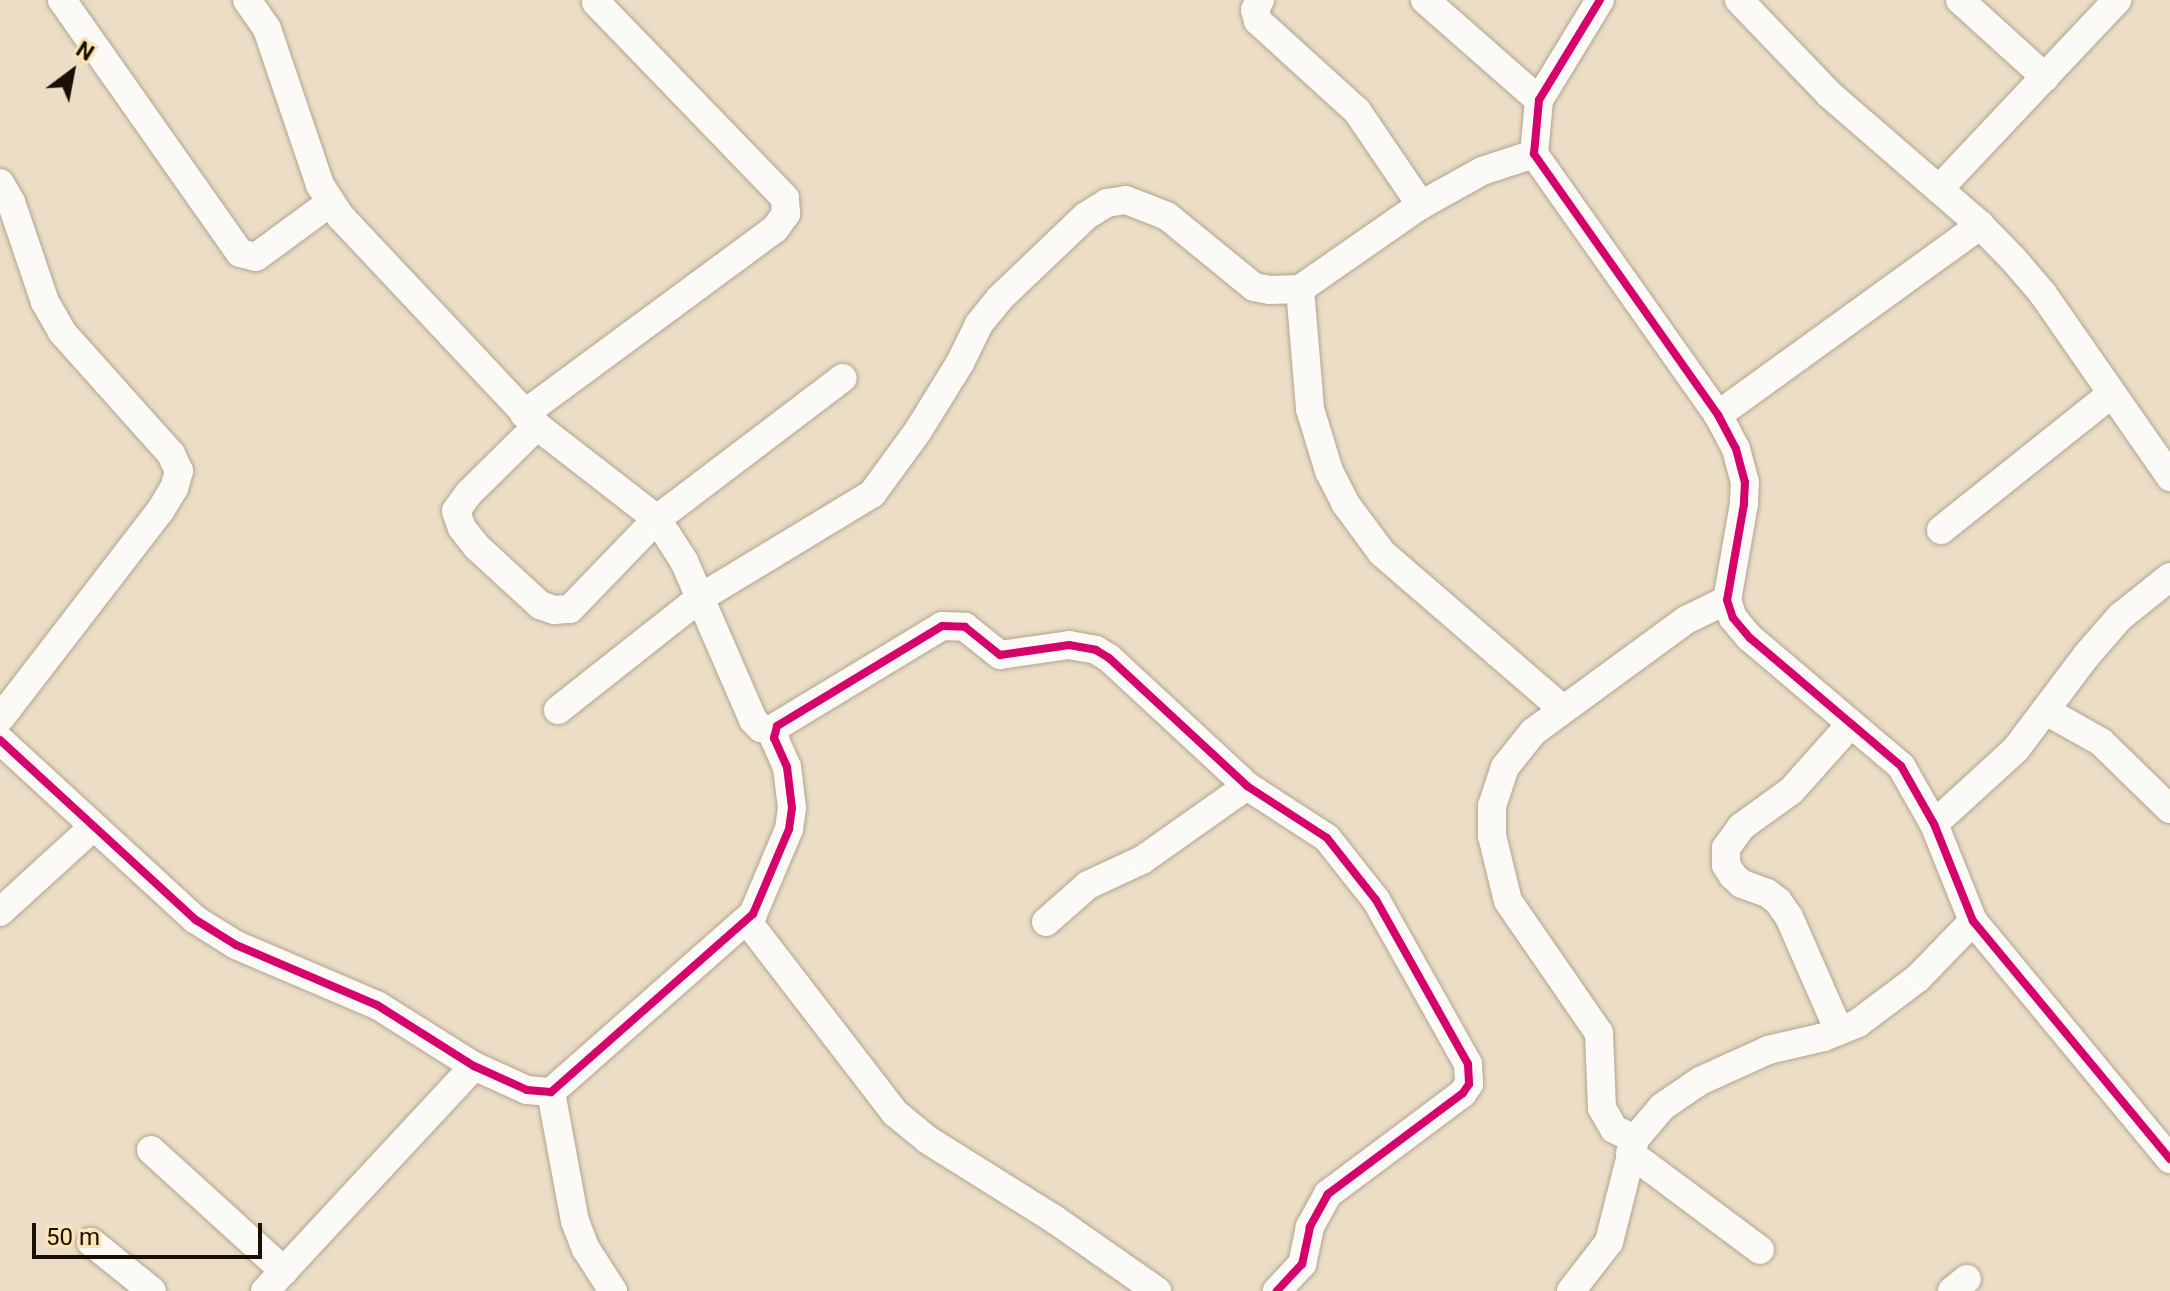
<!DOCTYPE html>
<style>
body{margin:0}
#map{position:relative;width:2170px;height:1291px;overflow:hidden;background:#ecdec6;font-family:Roboto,sans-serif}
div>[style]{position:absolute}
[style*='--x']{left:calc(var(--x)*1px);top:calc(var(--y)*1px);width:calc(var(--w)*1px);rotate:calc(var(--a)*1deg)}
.roads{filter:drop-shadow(0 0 2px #b1a590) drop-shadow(0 0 2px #b1a590)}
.minor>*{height:28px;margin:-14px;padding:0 14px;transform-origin:14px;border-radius:14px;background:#fcfaf6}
.cycleway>*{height:8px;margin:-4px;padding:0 4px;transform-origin:4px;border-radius:4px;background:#d6006c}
span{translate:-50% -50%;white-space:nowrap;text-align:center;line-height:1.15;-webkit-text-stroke:6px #fce3b6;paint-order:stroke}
.north{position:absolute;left:32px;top:32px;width:80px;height:80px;-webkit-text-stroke:6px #fce3b6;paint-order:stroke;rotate:32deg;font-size:22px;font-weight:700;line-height:32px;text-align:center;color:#1a0f00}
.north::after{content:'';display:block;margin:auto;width:28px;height:36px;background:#1a0f00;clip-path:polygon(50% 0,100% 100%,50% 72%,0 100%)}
.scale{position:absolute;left:32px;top:1223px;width:230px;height:36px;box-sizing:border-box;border:4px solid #1a0f00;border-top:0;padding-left:10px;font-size:24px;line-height:28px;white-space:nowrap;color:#1a0f00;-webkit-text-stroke:6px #fce3b6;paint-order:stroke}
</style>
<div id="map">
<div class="roads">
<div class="minor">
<i style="--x:62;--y:0;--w:309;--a:54.9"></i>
<i style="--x:240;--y:253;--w:16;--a:14"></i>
<i style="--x:256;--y:257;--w:93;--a:-36.3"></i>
<i style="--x:247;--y:0;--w:35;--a:55"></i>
<i style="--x:267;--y:29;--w:165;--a:71.2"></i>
<i style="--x:320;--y:185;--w:38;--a:57"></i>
<i style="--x:341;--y:217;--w:287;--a:46.8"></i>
<i style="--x:537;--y:426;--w:152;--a:37.8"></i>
<i style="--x:657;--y:519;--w:50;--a:57.3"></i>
<i style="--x:684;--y:561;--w:173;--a:66.5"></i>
<i style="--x:753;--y:720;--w:11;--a:45"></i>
<i style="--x:761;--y:728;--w:13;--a:13"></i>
<i style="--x:1260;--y:0;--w:11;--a:117"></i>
<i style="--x:1255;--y:10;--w:11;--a:75"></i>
<i style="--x:1258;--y:21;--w:134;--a:42.3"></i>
<i style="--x:1357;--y:111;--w:114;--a:55.8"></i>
<i style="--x:1425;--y:0;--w:152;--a:41.3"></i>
<i style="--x:1600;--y:0;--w:117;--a:121.4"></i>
<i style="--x:1539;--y:100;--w:54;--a:95.3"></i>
<i style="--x:1534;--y:154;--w:319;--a:54.8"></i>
<i style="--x:1718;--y:415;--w:38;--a:62"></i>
<i style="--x:1736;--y:449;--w:34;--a:75"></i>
<i style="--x:1745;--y:482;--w:22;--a:93"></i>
<i style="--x:1744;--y:504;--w:97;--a:100"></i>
<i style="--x:1727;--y:600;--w:19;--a:72"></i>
<i style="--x:1733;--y:618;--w:26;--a:50"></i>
<i style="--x:1750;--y:638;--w:198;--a:40.3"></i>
<i style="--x:1901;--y:766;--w:67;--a:60.4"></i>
<i style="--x:1934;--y:824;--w:105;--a:68.1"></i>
<i style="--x:1973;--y:921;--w:309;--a:50.4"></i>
<i style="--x:1739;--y:0;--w:130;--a:46.2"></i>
<i style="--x:1829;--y:94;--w:200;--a:40.9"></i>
<i style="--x:1980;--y:225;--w:50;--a:45.8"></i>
<i style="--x:2015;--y:261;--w:43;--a:49.7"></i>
<i style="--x:2043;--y:294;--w:223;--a:55.2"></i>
<i style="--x:1960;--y:0;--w:115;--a:42.2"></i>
<i style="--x:0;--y:183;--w:22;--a:60"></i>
<i style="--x:11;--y:202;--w:106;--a:71.2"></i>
<i style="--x:45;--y:302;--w:34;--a:60"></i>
<i style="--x:62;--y:332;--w:164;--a:48.2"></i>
<i style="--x:171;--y:454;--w:19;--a:65"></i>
<i style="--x:179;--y:471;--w:18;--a:106"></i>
<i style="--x:174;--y:488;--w:27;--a:121"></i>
<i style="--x:160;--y:511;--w:262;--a:127.6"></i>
<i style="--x:1939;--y:189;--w:260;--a:-46.7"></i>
<i style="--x:1300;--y:289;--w:120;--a:85.2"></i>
<i style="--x:1310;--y:409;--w:65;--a:73"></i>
<i style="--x:1329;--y:471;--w:36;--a:63"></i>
<i style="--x:1345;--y:503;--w:62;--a:53.5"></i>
<i style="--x:1382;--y:553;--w:239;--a:40.8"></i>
<i style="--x:524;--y:414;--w:312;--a:-36.4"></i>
<i style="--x:775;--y:229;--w:19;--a:-54"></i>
<i style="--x:786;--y:214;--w:16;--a:-94"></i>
<i style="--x:785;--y:198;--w:272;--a:-134"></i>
<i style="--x:1718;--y:415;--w:324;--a:-35.9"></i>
<i style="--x:537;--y:426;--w:95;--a:135.4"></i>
<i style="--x:469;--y:493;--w:22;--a:126"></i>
<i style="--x:456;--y:511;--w:18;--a:71"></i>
<i style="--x:462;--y:528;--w:24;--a:52"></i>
<i style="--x:477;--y:547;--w:86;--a:42.6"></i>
<i style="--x:540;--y:605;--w:15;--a:20"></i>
<i style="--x:554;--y:610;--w:16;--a:-4"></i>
<i style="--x:570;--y:609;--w:125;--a:-46"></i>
<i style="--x:657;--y:519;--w:233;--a:-37.2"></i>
<i style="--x:1941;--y:530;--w:216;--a:-38.6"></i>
<i style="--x:558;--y:710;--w:181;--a:-38.3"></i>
<i style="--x:700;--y:598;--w:201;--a:-31.2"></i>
<i style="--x:872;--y:494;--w:78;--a:-53.9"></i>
<i style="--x:918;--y:431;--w:80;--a:-58.3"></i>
<i style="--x:960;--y:363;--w:43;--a:-64"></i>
<i style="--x:979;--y:324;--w:32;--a:-51"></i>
<i style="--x:999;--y:299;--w:120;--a:-43.7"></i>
<i style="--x:1086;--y:216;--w:25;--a:-32"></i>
<i style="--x:1107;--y:203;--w:19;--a:-9"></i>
<i style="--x:1126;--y:200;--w:44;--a:21.3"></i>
<i style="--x:1167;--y:216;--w:112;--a:39.2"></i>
<i style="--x:1254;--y:287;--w:16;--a:11"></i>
<i style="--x:1270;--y:290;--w:30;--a:-2"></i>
<i style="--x:1300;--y:289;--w:147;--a:-34.8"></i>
<i style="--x:1421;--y:205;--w:70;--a:-29.1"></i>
<i style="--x:1482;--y:171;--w:55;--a:-18.1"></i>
<i style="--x:2046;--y:711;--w:63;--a:29.4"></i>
<i style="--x:2101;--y:742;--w:96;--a:44.2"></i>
<i style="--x:0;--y:740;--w:266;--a:42.6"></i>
<i style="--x:196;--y:920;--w:47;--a:32"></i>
<i style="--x:236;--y:945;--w:153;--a:23.1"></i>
<i style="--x:377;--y:1005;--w:115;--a:32.2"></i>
<i style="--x:474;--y:1066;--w:58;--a:24.4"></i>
<i style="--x:527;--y:1090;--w:24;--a:5"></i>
<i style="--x:551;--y:1092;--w:269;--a:-41.4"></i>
<i style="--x:753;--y:914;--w:92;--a:-67"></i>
<i style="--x:789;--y:829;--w:21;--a:-82"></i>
<i style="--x:792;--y:808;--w:41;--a:-97"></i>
<i style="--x:787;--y:767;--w:32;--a:-114"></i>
<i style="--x:774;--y:738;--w:12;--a:-76"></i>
<i style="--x:777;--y:726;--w:193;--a:-31.2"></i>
<i style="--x:942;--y:626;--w:23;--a:2"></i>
<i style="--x:965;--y:627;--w:45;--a:38.7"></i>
<i style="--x:1000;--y:655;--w:70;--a:-8.2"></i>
<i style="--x:1069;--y:645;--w:27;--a:10"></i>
<i style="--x:1096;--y:650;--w:15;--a:32"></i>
<i style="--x:1109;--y:658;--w:188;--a:42.8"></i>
<i style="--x:1247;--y:786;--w:95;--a:33"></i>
<i style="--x:1327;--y:838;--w:79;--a:51.7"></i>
<i style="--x:1376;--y:900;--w:188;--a:60.7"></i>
<i style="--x:1468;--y:1064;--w:20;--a:87"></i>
<i style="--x:1469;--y:1084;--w:11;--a:124"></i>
<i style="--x:1463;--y:1093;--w:169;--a:143.2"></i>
<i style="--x:1328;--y:1194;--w:38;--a:119"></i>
<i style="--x:1310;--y:1227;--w:38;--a:102"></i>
<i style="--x:1302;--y:1264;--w:37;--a:133"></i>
<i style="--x:1934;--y:824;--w:111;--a:-42.4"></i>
<i style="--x:2016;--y:749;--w:116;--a:-53"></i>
<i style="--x:2086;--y:656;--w:52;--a:-48.9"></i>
<i style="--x:2120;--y:617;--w:64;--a:-38.7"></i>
<i style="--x:0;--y:912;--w:126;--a:-42.4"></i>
<i style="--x:748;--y:922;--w:241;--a:52.4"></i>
<i style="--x:895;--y:1113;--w:43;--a:39.3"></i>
<i style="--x:928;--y:1140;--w:149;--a:32.1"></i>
<i style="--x:1054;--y:1219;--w:126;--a:35"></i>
<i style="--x:1046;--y:922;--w:56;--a:-41.4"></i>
<i style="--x:1088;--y:885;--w:60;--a:-24.8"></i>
<i style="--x:1142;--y:860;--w:128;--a:-35.2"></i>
<i style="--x:1839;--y:1031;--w:124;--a:-113.7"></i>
<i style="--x:1789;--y:917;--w:19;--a:-125"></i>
<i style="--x:1778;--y:901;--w:14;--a:-144"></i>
<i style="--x:1767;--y:893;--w:27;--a:-160"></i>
<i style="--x:1742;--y:884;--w:12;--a:-138"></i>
<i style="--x:1733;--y:876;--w:13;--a:-122"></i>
<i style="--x:1726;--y:865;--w:17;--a:-90"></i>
<i style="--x:1726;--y:848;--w:26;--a:-54"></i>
<i style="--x:1741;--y:827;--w:62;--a:-35.8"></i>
<i style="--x:1791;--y:791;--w:89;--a:-48.2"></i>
<i style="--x:551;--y:1092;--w:131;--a:79.5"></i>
<i style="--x:575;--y:1221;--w:30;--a:69"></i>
<i style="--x:586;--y:1249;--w:50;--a:57.3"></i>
<i style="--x:1635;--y:1139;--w:23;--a:-155"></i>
<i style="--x:1614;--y:1129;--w:24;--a:-120"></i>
<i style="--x:1602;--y:1108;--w:75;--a:-92.3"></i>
<i style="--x:1599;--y:1033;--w:160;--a:-124.6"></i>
<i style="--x:1508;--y:901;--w:67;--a:-103.8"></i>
<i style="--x:1492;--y:836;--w:30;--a:-90"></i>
<i style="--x:1492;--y:806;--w:41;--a:-71.6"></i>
<i style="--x:1505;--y:767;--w:45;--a:-51.3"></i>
<i style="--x:1533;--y:732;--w:190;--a:-36.2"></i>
<i style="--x:1686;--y:620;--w:46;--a:-26"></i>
<i style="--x:151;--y:1150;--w:180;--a:42.3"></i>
<i style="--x:1630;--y:1153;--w:162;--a:36.7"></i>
<i style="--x:91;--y:1242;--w:78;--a:38.8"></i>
<i style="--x:265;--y:1291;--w:307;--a:-47.1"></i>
<i style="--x:1571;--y:1291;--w:62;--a:-52.2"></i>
<i style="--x:1609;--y:1242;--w:106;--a:-75.8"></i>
<i style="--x:1635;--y:1139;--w:42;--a:-49.8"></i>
<i style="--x:1662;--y:1107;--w:46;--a:-34.4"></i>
<i style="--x:1700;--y:1081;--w:75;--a:-24.5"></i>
<i style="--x:1768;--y:1050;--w:57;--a:-13.1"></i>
<i style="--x:1824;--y:1037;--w:37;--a:-22"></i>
<i style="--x:1858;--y:1023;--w:75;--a:-36.9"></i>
<i style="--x:1918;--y:978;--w:79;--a:-46"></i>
<i style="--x:1952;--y:1291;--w:19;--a:-39"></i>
</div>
</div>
<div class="cycleway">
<i style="--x:1600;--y:0;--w:117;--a:121.4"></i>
<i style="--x:1539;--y:100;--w:54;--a:95.3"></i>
<i style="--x:1534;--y:154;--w:319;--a:54.8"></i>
<i style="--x:1718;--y:415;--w:38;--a:62"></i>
<i style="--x:1736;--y:449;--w:34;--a:75"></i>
<i style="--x:1745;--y:482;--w:22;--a:93"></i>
<i style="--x:1744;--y:504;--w:97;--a:100"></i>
<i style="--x:1727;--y:600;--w:19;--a:72"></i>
<i style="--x:1733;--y:618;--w:26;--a:50"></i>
<i style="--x:1750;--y:638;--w:198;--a:40.3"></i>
<i style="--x:1901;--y:766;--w:67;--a:60.4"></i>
<i style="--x:1934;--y:824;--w:105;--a:68.1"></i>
<i style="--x:1973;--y:921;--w:309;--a:50.4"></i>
<i style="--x:0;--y:740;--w:266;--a:42.6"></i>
<i style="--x:196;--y:920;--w:47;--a:32"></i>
<i style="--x:236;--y:945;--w:153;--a:23.1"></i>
<i style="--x:377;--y:1005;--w:115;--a:32.2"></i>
<i style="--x:474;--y:1066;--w:58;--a:24.4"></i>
<i style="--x:527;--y:1090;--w:24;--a:5"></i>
<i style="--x:551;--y:1092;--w:269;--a:-41.4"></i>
<i style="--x:753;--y:914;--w:92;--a:-67"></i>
<i style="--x:789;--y:829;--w:21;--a:-82"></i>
<i style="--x:792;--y:808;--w:41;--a:-97"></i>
<i style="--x:787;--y:767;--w:32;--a:-114"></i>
<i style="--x:774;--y:738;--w:12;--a:-76"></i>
<i style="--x:777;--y:726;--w:193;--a:-31.2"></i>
<i style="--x:942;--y:626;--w:23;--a:2"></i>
<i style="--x:965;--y:627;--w:45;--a:38.7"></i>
<i style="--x:1000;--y:655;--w:70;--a:-8.2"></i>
<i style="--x:1069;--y:645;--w:27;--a:10"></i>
<i style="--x:1096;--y:650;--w:15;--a:32"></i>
<i style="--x:1109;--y:658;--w:188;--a:42.8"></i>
<i style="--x:1247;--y:786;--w:95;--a:33"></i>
<i style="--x:1327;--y:838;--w:79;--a:51.7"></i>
<i style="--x:1376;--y:900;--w:188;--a:60.7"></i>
<i style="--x:1468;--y:1064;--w:20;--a:87"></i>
<i style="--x:1469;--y:1084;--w:11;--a:124"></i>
<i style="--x:1463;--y:1093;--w:169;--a:143.2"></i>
<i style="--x:1328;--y:1194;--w:38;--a:119"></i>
<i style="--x:1310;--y:1227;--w:38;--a:102"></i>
<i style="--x:1302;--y:1264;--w:37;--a:133"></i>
</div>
<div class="north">N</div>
<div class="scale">50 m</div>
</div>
